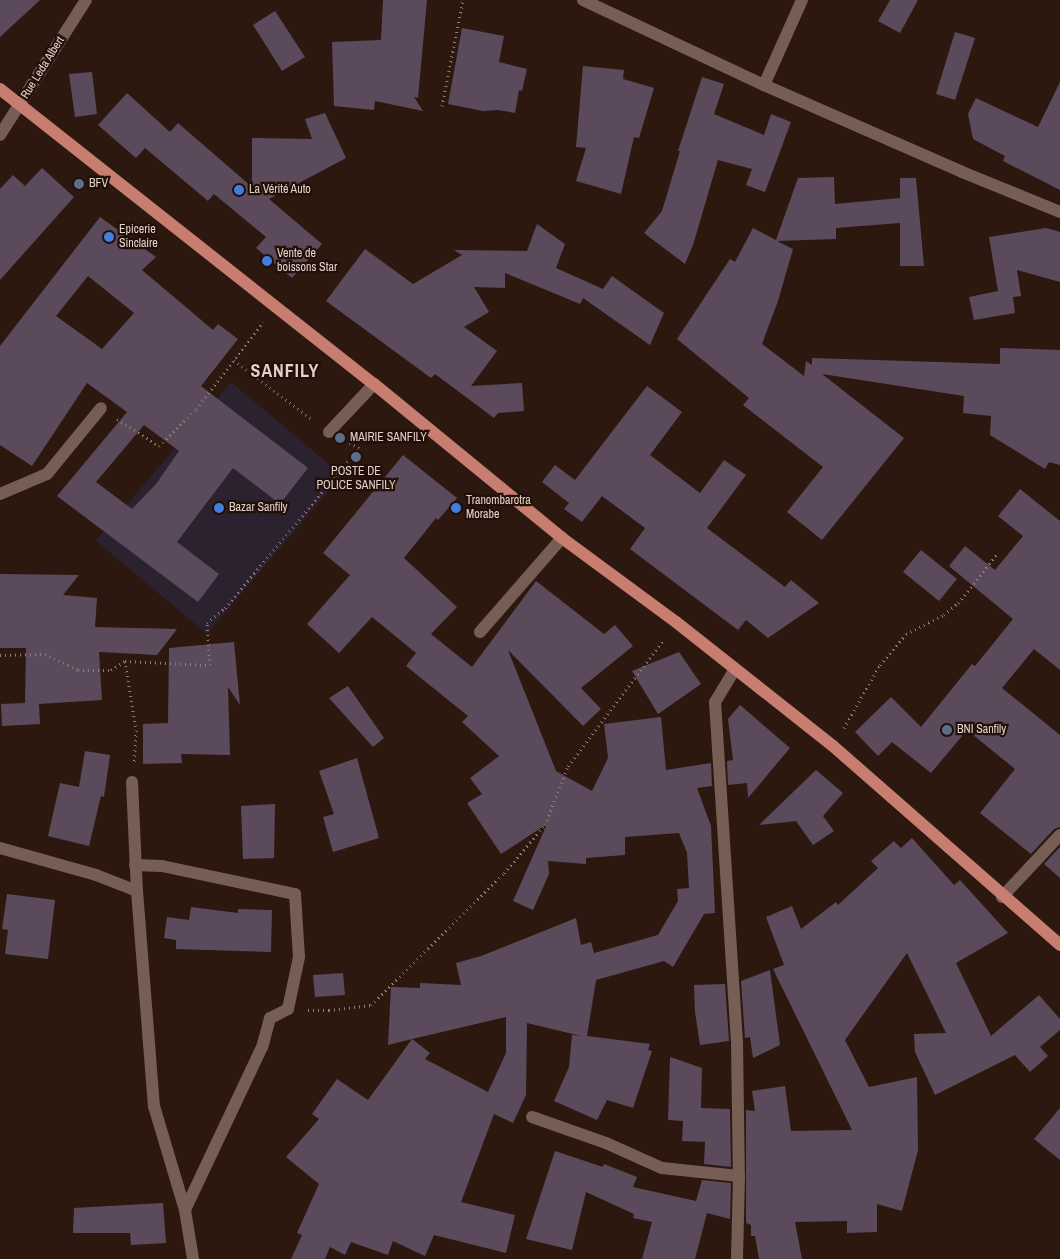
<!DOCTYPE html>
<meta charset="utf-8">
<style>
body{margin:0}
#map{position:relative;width:1060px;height:1259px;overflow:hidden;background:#2d1810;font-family:"Archivo Narrow",sans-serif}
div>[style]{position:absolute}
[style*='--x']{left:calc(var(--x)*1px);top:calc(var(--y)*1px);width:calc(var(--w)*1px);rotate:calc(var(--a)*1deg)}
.commercial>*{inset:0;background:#2b212f}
.building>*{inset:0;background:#5b4a5c}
.path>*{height:3px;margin-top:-1.5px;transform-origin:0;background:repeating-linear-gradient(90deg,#8e7c75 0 1px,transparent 0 5px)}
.service>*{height:12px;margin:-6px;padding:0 6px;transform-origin:6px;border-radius:6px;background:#775e54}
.minor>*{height:12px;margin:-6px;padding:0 6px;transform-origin:6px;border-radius:6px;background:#775e54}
.tertiary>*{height:12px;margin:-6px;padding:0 6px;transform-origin:6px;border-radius:6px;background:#775e54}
.primary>*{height:12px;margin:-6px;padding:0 6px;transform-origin:6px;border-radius:6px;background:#c87d71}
.dots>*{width:14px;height:14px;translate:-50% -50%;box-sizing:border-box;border:2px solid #220f07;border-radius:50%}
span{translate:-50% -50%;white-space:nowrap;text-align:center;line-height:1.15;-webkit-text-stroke:4.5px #220f07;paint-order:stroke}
.street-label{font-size:12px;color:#e1d2cc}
.poi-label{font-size:12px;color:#e1d2cc}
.left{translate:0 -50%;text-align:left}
.district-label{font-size:18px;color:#e1d2cc;font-weight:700;letter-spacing:1px}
</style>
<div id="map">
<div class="commercial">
<i style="clip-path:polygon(231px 382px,342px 475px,207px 634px,96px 541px)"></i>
</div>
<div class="building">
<i style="clip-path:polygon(0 0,40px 0,0 37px)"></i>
<i style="clip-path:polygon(383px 0,427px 0,418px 98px,414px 97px,423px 111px,375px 101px,374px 110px,334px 106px,332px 42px,381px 40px)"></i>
<i style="clip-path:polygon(890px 0,918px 0,900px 33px,878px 21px)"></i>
<i style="clip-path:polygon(275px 11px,305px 57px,282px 71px,253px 25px)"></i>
<i style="clip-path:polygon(462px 28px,504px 36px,499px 62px,527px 69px,522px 91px,519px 90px,515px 113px,498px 110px,483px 111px,448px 104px)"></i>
<i style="clip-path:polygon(955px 32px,975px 38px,955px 100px,936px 94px)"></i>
<i style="clip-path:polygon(583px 66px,624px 70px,623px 79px,654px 88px,639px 138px,634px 137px,621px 194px,576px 181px,586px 148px,576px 147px)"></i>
<i style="clip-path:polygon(92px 72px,97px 114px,75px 117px,69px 74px)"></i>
<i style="clip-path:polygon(702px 77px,724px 84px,714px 114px,764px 135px,771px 114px,791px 122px,765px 192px,746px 185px,752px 169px,718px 160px,693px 245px,685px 264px,644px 233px,662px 211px,680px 151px,678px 151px)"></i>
<i style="clip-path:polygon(1060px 82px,1060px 190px,1003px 161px,1005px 156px,973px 139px,968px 114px,976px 98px,1038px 127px)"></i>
<i style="clip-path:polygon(127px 93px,170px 132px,178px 123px,252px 187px,252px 138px,312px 139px,305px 119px,325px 113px,346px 158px,269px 199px,322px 244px,292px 278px,256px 248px,266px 237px,214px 194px,208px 201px,145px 148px,136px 158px,98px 125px)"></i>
<i style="clip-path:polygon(42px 168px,74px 197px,0 280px,0 189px,13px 175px,25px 186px)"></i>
<i style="clip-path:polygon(834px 177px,835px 204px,900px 198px,900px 178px,916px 178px,924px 266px,900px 266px,900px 223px,836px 228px,836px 239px,777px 241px,793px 249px,778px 301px,762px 344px,804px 376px,806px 361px,812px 365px,812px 358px,1000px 364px,1000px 348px,1060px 350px,1060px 465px,1049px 462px,1045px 469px,990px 435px,991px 416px,963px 413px,964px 396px,822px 374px,904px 438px,822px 540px,787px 512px,823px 467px,743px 405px,749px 398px,677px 339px,730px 259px,735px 262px,753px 228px,776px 240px,798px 178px)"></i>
<i style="clip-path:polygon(evenodd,100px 217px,156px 257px,142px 270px,213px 330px,218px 324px,238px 339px,201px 386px,308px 468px,280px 504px,233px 468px,177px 542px,219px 574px,198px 602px,57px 496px,127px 412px,87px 383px,32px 466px,0 445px,0 346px,100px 217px,88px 276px,134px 313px,102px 349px,56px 316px,88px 276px,100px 217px,144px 425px,179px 451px,156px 484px,132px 509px,96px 482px,144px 425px)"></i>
<i style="clip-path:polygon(537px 224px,565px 244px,556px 268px,603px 289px,612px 276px,664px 313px,650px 345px,583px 298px,580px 304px,505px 273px,505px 288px,474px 287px,489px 312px,464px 327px,497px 351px,471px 386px,522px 383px,524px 411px,498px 413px,494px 418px,435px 374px,431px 378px,326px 301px,365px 249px,413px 284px,462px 255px,454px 250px,527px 251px)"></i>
<i style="clip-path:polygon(1046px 228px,1060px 232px,1060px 282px,1017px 270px,1021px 296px,1013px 297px,1015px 313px,974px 320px,969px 297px,998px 291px,989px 237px)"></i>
<i style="clip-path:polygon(647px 386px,682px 412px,650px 455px,700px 493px,724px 460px,746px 475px,707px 528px,785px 587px,791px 580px,819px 603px,768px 638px,746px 620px,738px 630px,630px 549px,645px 528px,602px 496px,582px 522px,564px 509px,569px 503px,542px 482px,555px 465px,575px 480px)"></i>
<i style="clip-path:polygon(evenodd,403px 455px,457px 498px,438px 520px,436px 518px,404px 558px,457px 607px,431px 634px,472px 667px,536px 581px,604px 634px,615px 625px,633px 646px,581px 688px,601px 709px,583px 726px,508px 650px,556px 771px,592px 791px,608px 758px,604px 724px,661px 717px,666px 770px,711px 763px,712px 786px,697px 788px,711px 826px,715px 913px,704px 914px,673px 967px,664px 961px,596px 980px,587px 1036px,650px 1044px,648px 1050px,652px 1051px,633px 1108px,607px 1100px,597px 1120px,554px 1101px,569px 1067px,572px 1035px,581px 1036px,527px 1023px,526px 1095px,513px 1123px,494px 1114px,461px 1202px,515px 1215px,506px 1253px,434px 1235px,425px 1256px,393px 1241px,388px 1255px,351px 1242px,345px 1255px,330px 1247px,325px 1259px,291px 1259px,302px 1235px,297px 1233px,319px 1184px,286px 1157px,319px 1119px,312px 1114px,337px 1079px,368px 1100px,412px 1039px,388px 1045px,391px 987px,420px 988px,420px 983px,461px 985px,456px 963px,481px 956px,576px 918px,581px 945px,591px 942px,594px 953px,658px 935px,678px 901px,677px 889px,689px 888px,687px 853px,679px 833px,625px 837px,625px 855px,586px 858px,586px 864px,548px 861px,549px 874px,533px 910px,513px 901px,547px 824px,501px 854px,467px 803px,482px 794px,470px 778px,499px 756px,462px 722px,468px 716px,406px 666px,416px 653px,372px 617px,339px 653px,307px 624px,350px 575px,323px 553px,403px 455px,506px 1017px,506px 1053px,488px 1092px,425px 1059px,430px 1053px,412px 1039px,506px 1017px)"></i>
<i style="clip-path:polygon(1020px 489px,1060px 521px,1060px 670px,1034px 649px,1002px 688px,1060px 735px,1060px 827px,1054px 829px,1031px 854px,980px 813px,1015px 769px,967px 730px,931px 773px,892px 742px,878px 756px,855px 732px,891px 697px,921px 727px,972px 664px,975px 666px,1013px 619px,949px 566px,965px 546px,995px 570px,1023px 536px,998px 516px)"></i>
<i style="clip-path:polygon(921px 550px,957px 579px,939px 601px,903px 572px)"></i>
<i style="clip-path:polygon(0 574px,79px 575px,63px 595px,97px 598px,95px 627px,177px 629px,157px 655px,99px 652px,102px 700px,39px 704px,40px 724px,2px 726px,1px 704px,25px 703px,26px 648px,0 648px)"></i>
<i style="clip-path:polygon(234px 642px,240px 705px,228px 687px,230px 755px,181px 754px,182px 763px,143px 764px,143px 724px,168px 723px,169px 648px)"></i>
<i style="clip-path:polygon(679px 652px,701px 684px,658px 714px,632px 671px)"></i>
<i style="clip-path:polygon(348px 686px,384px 738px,373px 747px,329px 698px)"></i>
<i style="clip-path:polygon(740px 705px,790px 748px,748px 798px,747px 783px,728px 785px,727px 761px,733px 760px,728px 719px)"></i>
<i style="clip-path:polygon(85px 751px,110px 755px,104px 797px,101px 796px,89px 846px,48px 836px,60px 783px,79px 787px)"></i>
<i style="clip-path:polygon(357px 758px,379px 838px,333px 852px,323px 817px,334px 814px,319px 771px)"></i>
<i style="clip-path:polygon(816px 770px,843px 793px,823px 816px,834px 831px,813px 845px,796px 821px,759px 825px)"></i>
<i style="clip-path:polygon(275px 804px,274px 858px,243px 859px,241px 806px)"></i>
<i style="clip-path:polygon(912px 838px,954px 885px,960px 880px,1008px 933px,956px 963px,991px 1036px,1039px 995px,1060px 1019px,1060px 1030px,1040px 1047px,1048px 1056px,1030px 1072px,1015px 1055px,935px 1095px,915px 1052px,914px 1034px,946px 1033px,907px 953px,845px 1040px,869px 1087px,917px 1077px,918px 1150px,902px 1211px,877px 1204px,877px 1232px,847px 1233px,847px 1221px,795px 1222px,802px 1259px,759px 1259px,755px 1236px,751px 1236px,751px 1225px,746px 1223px,746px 1110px,755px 1111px,752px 1091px,785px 1086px,791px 1131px,852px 1130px,773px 969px,784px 965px,766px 917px,792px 906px,801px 929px,836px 902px,838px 905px,878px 868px,871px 861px,894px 841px,901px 848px)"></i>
<i style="clip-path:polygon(1060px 847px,1060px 878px,1044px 864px)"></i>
<i style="clip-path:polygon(7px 894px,55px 900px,48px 959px,5px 954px,8px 930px,2px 929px)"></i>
<i style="clip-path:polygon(191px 907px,238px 913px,238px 909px,272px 910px,271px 952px,176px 949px,176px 940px,164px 938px,167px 917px,189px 920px)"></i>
<i style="clip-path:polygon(770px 970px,780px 1045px,753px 1058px,750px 1037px,745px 1038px,741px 981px)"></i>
<i style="clip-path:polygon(343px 973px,345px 995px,315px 997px,313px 975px)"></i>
<i style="clip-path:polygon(725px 984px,729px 1041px,700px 1045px,695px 1012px,694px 985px)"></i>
<i style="clip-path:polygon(670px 1057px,702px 1068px,701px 1108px,730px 1109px,731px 1167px,704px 1164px,705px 1142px,682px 1141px,683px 1121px,668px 1120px)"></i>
<i style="clip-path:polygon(1060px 1108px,1060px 1160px,1034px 1139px)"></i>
<i style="clip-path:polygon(555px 1151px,603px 1167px,604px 1164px,637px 1177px,633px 1187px,696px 1201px,702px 1180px,731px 1183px,730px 1219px,707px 1213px,695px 1259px,642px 1259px,652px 1222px,633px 1218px,634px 1214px,586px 1192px,572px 1250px,526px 1239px)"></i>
<i style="clip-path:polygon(163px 1203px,166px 1243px,131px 1245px,130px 1233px,73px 1233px,74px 1208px)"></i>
</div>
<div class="path">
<i style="--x:442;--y:106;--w:108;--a:-78.8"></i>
<i style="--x:234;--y:360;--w:99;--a:37.2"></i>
<i style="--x:117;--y:419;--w:50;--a:32.7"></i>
<i style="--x:159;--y:446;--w:52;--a:-45"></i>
<i style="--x:196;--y:409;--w:110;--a:-52.4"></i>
<i style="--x:0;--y:655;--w:45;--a:-1.3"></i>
<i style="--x:45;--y:654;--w:37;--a:26"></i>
<i style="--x:78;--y:670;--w:33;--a:0"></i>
<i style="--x:111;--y:670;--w:17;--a:-33"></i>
<i style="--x:125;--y:661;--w:70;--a:80.9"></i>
<i style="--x:136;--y:730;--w:34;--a:93"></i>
<i style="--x:125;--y:661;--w:85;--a:2.7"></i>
<i style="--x:210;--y:665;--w:42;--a:-94.1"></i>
<i style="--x:207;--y:623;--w:23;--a:-40"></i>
<i style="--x:225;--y:608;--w:209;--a:-50.1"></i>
<i style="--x:359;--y:448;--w:13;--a:-151"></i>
<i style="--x:844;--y:728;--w:73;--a:-60.3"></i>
<i style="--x:880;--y:665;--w:40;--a:-50"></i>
<i style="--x:906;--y:634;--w:42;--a:-26.6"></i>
<i style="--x:944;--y:615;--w:18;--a:-41"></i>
<i style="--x:958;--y:603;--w:64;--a:-51.3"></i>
<i style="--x:308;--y:1010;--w:21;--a:0"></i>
<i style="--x:329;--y:1010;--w:42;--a:-6.8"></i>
<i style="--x:371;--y:1005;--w:187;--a:-44.8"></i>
<i style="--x:504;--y:873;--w:63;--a:-49.5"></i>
<i style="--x:545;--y:825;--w:63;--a:-68.7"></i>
<i style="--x:568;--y:766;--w:159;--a:-52.9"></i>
</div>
<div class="service">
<i style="--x:329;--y:432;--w:66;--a:-46.8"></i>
<i style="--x:0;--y:494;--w:51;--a:-23.1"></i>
<i style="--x:47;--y:474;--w:85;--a:-50.7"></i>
<i style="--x:480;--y:632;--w:125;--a:-48.9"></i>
<i style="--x:132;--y:782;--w:109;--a:87.4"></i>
<i style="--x:135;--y:865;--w:27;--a:2"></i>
<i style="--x:162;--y:866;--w:136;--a:11.9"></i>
<i style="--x:295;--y:894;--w:63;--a:86.4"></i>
<i style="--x:299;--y:957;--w:53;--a:101.9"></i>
<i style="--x:288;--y:1009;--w:20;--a:153"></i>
<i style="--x:270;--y:1018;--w:30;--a:105"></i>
<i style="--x:262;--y:1047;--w:180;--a:115.3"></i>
<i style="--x:1002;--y:897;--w:85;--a:-46.9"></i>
<i style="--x:532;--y:1117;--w:78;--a:19.4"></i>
<i style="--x:606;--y:1143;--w:61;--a:24.1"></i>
<i style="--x:662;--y:1168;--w:77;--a:5.9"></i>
</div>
<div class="minor">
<i style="--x:764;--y:85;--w:93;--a:-65.9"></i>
<i style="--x:735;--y:669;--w:39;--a:121"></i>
<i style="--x:715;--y:702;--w:340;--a:86.3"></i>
<i style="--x:737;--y:1041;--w:135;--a:89.2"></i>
<i style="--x:739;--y:1176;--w:83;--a:91.4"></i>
<i style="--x:0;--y:848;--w:100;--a:15.7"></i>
<i style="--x:96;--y:875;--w:44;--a:21.3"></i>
<i style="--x:137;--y:891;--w:216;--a:85.5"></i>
<i style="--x:154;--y:1106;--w:109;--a:73.4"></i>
<i style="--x:185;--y:1210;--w:50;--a:80.7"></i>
</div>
<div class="tertiary">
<i style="--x:583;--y:0;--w:200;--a:25.2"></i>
<i style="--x:764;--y:85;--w:216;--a:23.7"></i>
<i style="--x:962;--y:172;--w:106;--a:22.2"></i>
<i style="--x:0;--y:135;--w:160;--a:-57.5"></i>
</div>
<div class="primary">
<i style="--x:0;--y:89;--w:476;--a:38.3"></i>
<i style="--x:374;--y:384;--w:243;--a:39.3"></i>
<i style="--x:562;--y:538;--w:142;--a:36.4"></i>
<i style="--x:676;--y:622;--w:200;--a:38.3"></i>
<i style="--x:833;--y:746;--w:302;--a:41.2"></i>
</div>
<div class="dots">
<i style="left:79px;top:184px;background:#5c6f8a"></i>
<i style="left:239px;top:190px;background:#3f7fe0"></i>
<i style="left:109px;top:237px;background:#3f7fe0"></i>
<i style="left:267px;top:261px;background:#3f7fe0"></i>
<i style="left:340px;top:438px;background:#5c6f8a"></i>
<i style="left:356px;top:457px;background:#5c6f8a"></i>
<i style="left:219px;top:508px;background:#3f7fe0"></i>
<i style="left:456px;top:508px;background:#3f7fe0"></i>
<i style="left:947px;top:730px;background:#5c6f8a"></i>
</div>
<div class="street-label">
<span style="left:43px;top:68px;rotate:-58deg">Rue Leda Albert</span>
</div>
<div class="poi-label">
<span class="left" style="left:89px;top:184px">BFV</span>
<span class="left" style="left:249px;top:190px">La Vérité Auto</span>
<span class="left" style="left:119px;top:237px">Epicerie<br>Sinclaire</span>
<span class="left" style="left:277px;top:261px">Vente de<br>boissons Star</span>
<span class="left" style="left:350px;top:438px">MAIRIE SANFILY</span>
<span style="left:356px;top:479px">POSTE DE<br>POLICE SANFILY</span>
<span class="left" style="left:466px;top:508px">Tranombarotra<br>Morabe</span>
<span class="left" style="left:229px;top:508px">Bazar Sanfily</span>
<span class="left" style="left:957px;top:730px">BNI Sanfily</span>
</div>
<div class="district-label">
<span style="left:285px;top:371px">SANFILY</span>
</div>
</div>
